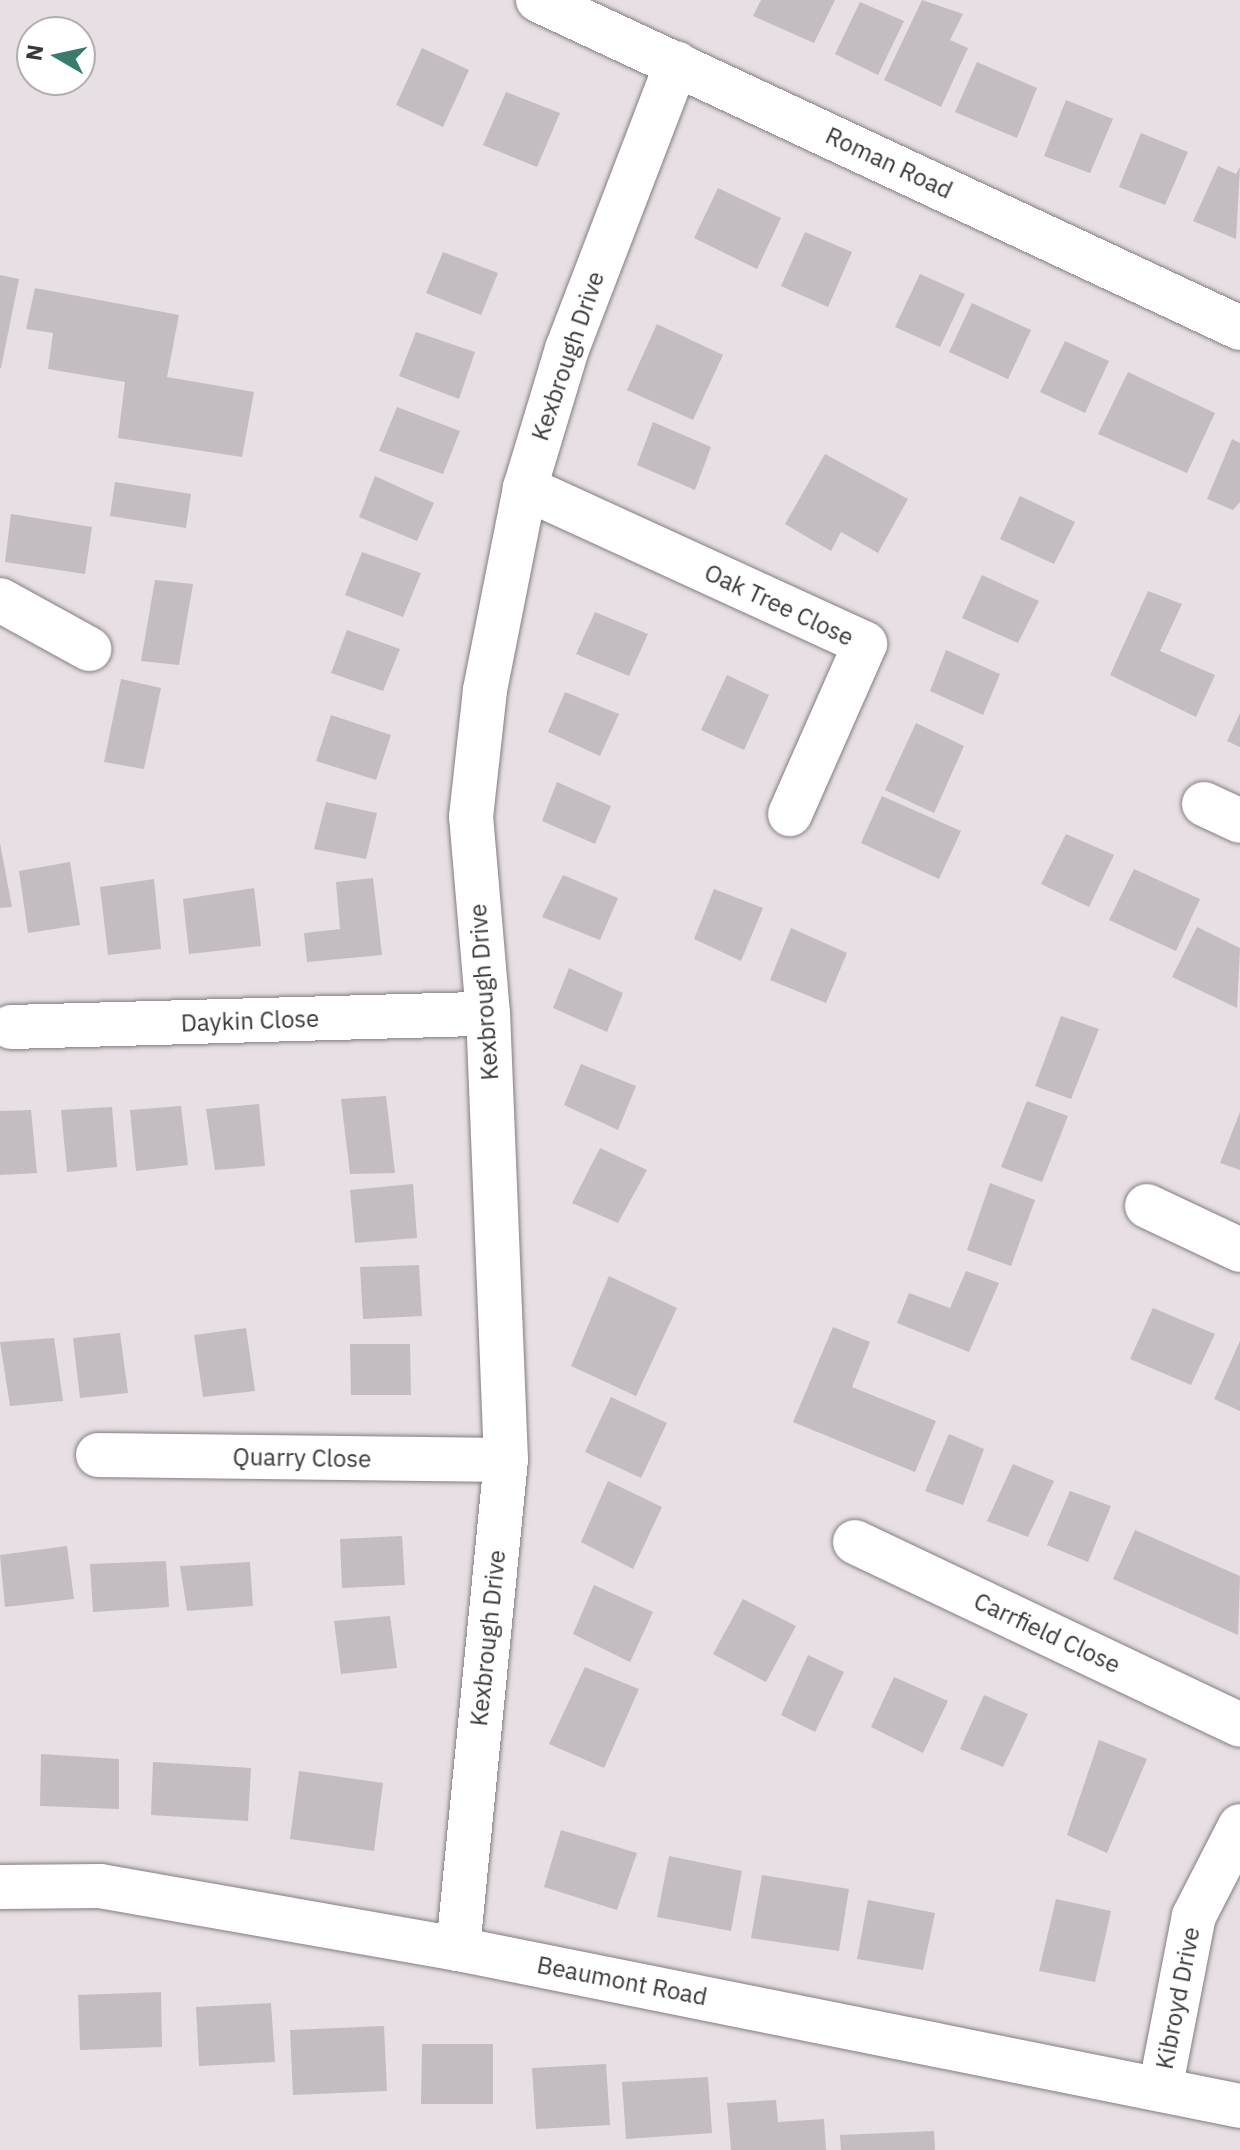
<!DOCTYPE html>
<style>
body{margin:0}
#map{position:relative;width:1240px;height:2150px;overflow:hidden;background:#e7dfe4;font-family:"IBM Plex Sans",sans-serif}
div>[style]{position:absolute}
[style*='--x']{left:calc(var(--x)*1px);top:calc(var(--y)*1px);width:calc(var(--w)*1px);rotate:calc(var(--a)*1deg)}
.building>*{inset:0;background:#c3bcc0}
.roads{filter:drop-shadow(0 0 2px #837d81) drop-shadow(0 0 2px #837d81)}
.minor>*{height:44px;margin:-22px;padding:0 22px;transform-origin:22px;border-radius:22px;background:#fff}
span{translate:-50% -50%;white-space:nowrap;text-align:center;line-height:1.15;-webkit-text-stroke:8px #fff;paint-order:stroke}
.street-label{font-size:24px;color:#3a3739}
.north{position:absolute;left:16px;top:16px;width:80px;height:80px;box-sizing:border-box;background:#fff;border:2px solid #b0afb0;border-radius:50%;rotate:279deg;font-size:22px;font-weight:700;line-height:32px;text-align:center;color:#3a3739}
.north::after{content:'';display:block;margin:auto;width:28px;height:36px;background:#397b6c;clip-path:polygon(50% 0,100% 100%,50% 72%,0 100%)}
</style>
<div id="map">
<div class="building">
<i style="clip-path:polygon(761px 0,835px 0,814px 43px,753px 16px)"></i>
<i style="clip-path:polygon(922px 0,963px 14px,950px 40px,968px 48px,941px 107px,884px 80px)"></i>
<i style="clip-path:polygon(860px 2px,904px 21px,878px 75px,835px 54px)"></i>
<i style="clip-path:polygon(422px 48px,469px 70px,443px 127px,396px 105px)"></i>
<i style="clip-path:polygon(977px 62px,1037px 88px,1017px 138px,955px 112px)"></i>
<i style="clip-path:polygon(506px 92px,560px 113px,537px 167px,483px 145px)"></i>
<i style="clip-path:polygon(1066px 100px,1113px 119px,1090px 173px,1044px 156px)"></i>
<i style="clip-path:polygon(1141px 133px,1188px 152px,1165px 205px,1119px 187px)"></i>
<i style="clip-path:polygon(1218px 166px,1236px 174px,1240px 167px,1236px 239px,1193px 221px)"></i>
<i style="clip-path:polygon(718px 188px,781px 218px,757px 269px,694px 238px)"></i>
<i style="clip-path:polygon(805px 232px,852px 252px,828px 307px,781px 286px)"></i>
<i style="clip-path:polygon(443px 252px,498px 273px,481px 315px,426px 293px)"></i>
<i style="clip-path:polygon(920px 274px,965px 294px,940px 347px,895px 327px)"></i>
<i style="clip-path:polygon(0 275px,19px 279px,1px 368px,0 368px)"></i>
<i style="clip-path:polygon(35px 288px,179px 315px,167px 377px,254px 392px,242px 457px,118px 438px,125px 382px,48px 369px,53px 333px,26px 329px)"></i>
<i style="clip-path:polygon(972px 303px,1031px 330px,1008px 379px,949px 352px)"></i>
<i style="clip-path:polygon(657px 324px,723px 355px,693px 420px,627px 390px)"></i>
<i style="clip-path:polygon(416px 332px,475px 352px,459px 399px,399px 376px)"></i>
<i style="clip-path:polygon(1065px 341px,1109px 361px,1085px 413px,1040px 392px)"></i>
<i style="clip-path:polygon(1128px 372px,1215px 413px,1187px 473px,1098px 434px)"></i>
<i style="clip-path:polygon(397px 407px,460px 431px,443px 474px,379px 451px)"></i>
<i style="clip-path:polygon(653px 422px,711px 447px,695px 490px,637px 465px)"></i>
<i style="clip-path:polygon(1232px 439px,1240px 443px,1240px 502px,1233px 510px,1207px 499px)"></i>
<i style="clip-path:polygon(825px 454px,908px 499px,878px 553px,841px 532px,831px 551px,785px 524px)"></i>
<i style="clip-path:polygon(375px 476px,434px 503px,417px 541px,359px 517px)"></i>
<i style="clip-path:polygon(115px 482px,191px 494px,186px 528px,110px 516px)"></i>
<i style="clip-path:polygon(1020px 496px,1075px 522px,1054px 564px,1000px 539px)"></i>
<i style="clip-path:polygon(11px 514px,92px 527px,85px 574px,5px 562px)"></i>
<i style="clip-path:polygon(362px 552px,421px 573px,403px 617px,345px 595px)"></i>
<i style="clip-path:polygon(982px 575px,1039px 601px,1018px 643px,962px 618px)"></i>
<i style="clip-path:polygon(155px 580px,193px 584px,179px 665px,141px 661px)"></i>
<i style="clip-path:polygon(1148px 591px,1182px 604px,1160px 651px,1215px 675px,1196px 717px,1110px 675px)"></i>
<i style="clip-path:polygon(595px 612px,648px 634px,629px 676px,576px 654px)"></i>
<i style="clip-path:polygon(347px 630px,400px 649px,383px 691px,331px 673px)"></i>
<i style="clip-path:polygon(946px 650px,1000px 674px,983px 715px,930px 691px)"></i>
<i style="clip-path:polygon(727px 675px,769px 695px,744px 750px,701px 730px)"></i>
<i style="clip-path:polygon(121px 679px,161px 688px,144px 769px,104px 762px)"></i>
<i style="clip-path:polygon(565px 692px,619px 714px,600px 756px,548px 732px)"></i>
<i style="clip-path:polygon(1240px 713px,1240px 747px,1227px 741px)"></i>
<i style="clip-path:polygon(331px 715px,391px 735px,376px 780px,316px 761px)"></i>
<i style="clip-path:polygon(916px 723px,964px 746px,934px 813px,885px 790px)"></i>
<i style="clip-path:polygon(557px 782px,611px 806px,595px 844px,542px 821px)"></i>
<i style="clip-path:polygon(882px 796px,961px 831px,939px 879px,861px 843px)"></i>
<i style="clip-path:polygon(326px 802px,377px 813px,366px 859px,314px 849px)"></i>
<i style="clip-path:polygon(1066px 834px,1114px 855px,1089px 907px,1041px 884px)"></i>
<i style="clip-path:polygon(0 843px,12px 907px,0 908px)"></i>
<i style="clip-path:polygon(70px 862px,80px 925px,28px 933px,19px 871px)"></i>
<i style="clip-path:polygon(1134px 869px,1200px 899px,1176px 951px,1109px 920px)"></i>
<i style="clip-path:polygon(563px 875px,618px 898px,600px 940px,542px 917px)"></i>
<i style="clip-path:polygon(373px 878px,382px 955px,307px 962px,304px 933px,340px 929px,336px 882px)"></i>
<i style="clip-path:polygon(154px 879px,161px 949px,108px 955px,100px 887px)"></i>
<i style="clip-path:polygon(254px 888px,261px 946px,189px 954px,183px 899px)"></i>
<i style="clip-path:polygon(714px 889px,763px 908px,741px 961px,694px 939px)"></i>
<i style="clip-path:polygon(1197px 927px,1240px 948px,1237px 1008px,1172px 977px)"></i>
<i style="clip-path:polygon(791px 928px,847px 953px,826px 1003px,770px 980px)"></i>
<i style="clip-path:polygon(569px 968px,623px 993px,607px 1032px,553px 1008px)"></i>
<i style="clip-path:polygon(1061px 1016px,1099px 1029px,1071px 1099px,1035px 1086px)"></i>
<i style="clip-path:polygon(581px 1064px,636px 1086px,618px 1130px,564px 1105px)"></i>
<i style="clip-path:polygon(386px 1096px,395px 1173px,350px 1174px,341px 1099px)"></i>
<i style="clip-path:polygon(1027px 1101px,1068px 1116px,1042px 1182px,1001px 1167px)"></i>
<i style="clip-path:polygon(259px 1104px,265px 1166px,215px 1170px,206px 1109px)"></i>
<i style="clip-path:polygon(181px 1106px,188px 1165px,136px 1171px,130px 1110px)"></i>
<i style="clip-path:polygon(112px 1107px,117px 1167px,67px 1172px,61px 1110px)"></i>
<i style="clip-path:polygon(31px 1110px,37px 1173px,0 1175px,0 1111px)"></i>
<i style="clip-path:polygon(1240px 1112px,1240px 1170px,1220px 1163px)"></i>
<i style="clip-path:polygon(600px 1148px,647px 1170px,618px 1223px,572px 1203px)"></i>
<i style="clip-path:polygon(990px 1183px,1035px 1200px,1011px 1266px,967px 1250px)"></i>
<i style="clip-path:polygon(413px 1184px,417px 1238px,355px 1243px,350px 1190px)"></i>
<i style="clip-path:polygon(419px 1265px,422px 1316px,363px 1319px,360px 1267px)"></i>
<i style="clip-path:polygon(966px 1271px,999px 1283px,969px 1352px,897px 1323px,909px 1293px,950px 1308px)"></i>
<i style="clip-path:polygon(609px 1276px,677px 1308px,636px 1396px,571px 1366px)"></i>
<i style="clip-path:polygon(1153px 1308px,1215px 1334px,1191px 1385px,1130px 1359px)"></i>
<i style="clip-path:polygon(833px 1327px,870px 1342px,852px 1387px,936px 1421px,915px 1472px,793px 1422px)"></i>
<i style="clip-path:polygon(246px 1328px,255px 1391px,203px 1397px,194px 1335px)"></i>
<i style="clip-path:polygon(120px 1333px,128px 1393px,80px 1398px,73px 1338px)"></i>
<i style="clip-path:polygon(54px 1338px,63px 1401px,10px 1406px,0 1342px)"></i>
<i style="clip-path:polygon(1240px 1341px,1240px 1411px,1214px 1399px)"></i>
<i style="clip-path:polygon(350px 1344px,410px 1344px,411px 1395px,351px 1395px)"></i>
<i style="clip-path:polygon(611px 1397px,667px 1423px,641px 1478px,585px 1452px)"></i>
<i style="clip-path:polygon(949px 1434px,984px 1449px,963px 1505px,925px 1491px)"></i>
<i style="clip-path:polygon(1013px 1464px,1054px 1481px,1028px 1537px,987px 1521px)"></i>
<i style="clip-path:polygon(608px 1481px,662px 1507px,633px 1569px,581px 1542px)"></i>
<i style="clip-path:polygon(1070px 1491px,1111px 1506px,1088px 1562px,1047px 1545px)"></i>
<i style="clip-path:polygon(1135px 1530px,1240px 1576px,1238px 1635px,1113px 1579px)"></i>
<i style="clip-path:polygon(402px 1536px,405px 1585px,342px 1588px,340px 1539px)"></i>
<i style="clip-path:polygon(67px 1546px,74px 1599px,5px 1607px,0 1555px)"></i>
<i style="clip-path:polygon(166px 1561px,169px 1607px,93px 1612px,90px 1564px)"></i>
<i style="clip-path:polygon(250px 1562px,253px 1606px,187px 1611px,180px 1566px)"></i>
<i style="clip-path:polygon(594px 1585px,653px 1612px,630px 1662px,573px 1634px)"></i>
<i style="clip-path:polygon(743px 1599px,796px 1626px,766px 1682px,713px 1654px)"></i>
<i style="clip-path:polygon(390px 1616px,397px 1668px,341px 1674px,334px 1621px)"></i>
<i style="clip-path:polygon(808px 1655px,844px 1672px,815px 1732px,781px 1715px)"></i>
<i style="clip-path:polygon(585px 1667px,639px 1689px,604px 1768px,549px 1744px)"></i>
<i style="clip-path:polygon(894px 1677px,948px 1701px,923px 1753px,871px 1727px)"></i>
<i style="clip-path:polygon(984px 1695px,1028px 1714px,1003px 1767px,960px 1749px)"></i>
<i style="clip-path:polygon(1099px 1740px,1147px 1759px,1107px 1853px,1067px 1835px)"></i>
<i style="clip-path:polygon(41px 1754px,119px 1759px,119px 1809px,40px 1806px)"></i>
<i style="clip-path:polygon(153px 1762px,251px 1768px,248px 1821px,151px 1815px)"></i>
<i style="clip-path:polygon(299px 1771px,383px 1783px,374px 1851px,290px 1839px)"></i>
<i style="clip-path:polygon(561px 1830px,637px 1853px,617px 1910px,544px 1887px)"></i>
<i style="clip-path:polygon(669px 1856px,742px 1871px,731px 1931px,657px 1917px)"></i>
<i style="clip-path:polygon(762px 1875px,849px 1889px,839px 1951px,751px 1938px)"></i>
<i style="clip-path:polygon(1056px 1899px,1111px 1911px,1095px 1982px,1039px 1971px)"></i>
<i style="clip-path:polygon(868px 1900px,935px 1913px,923px 1970px,857px 1959px)"></i>
<i style="clip-path:polygon(161px 1992px,162px 2047px,80px 2050px,78px 1995px)"></i>
<i style="clip-path:polygon(271px 2003px,275px 2062px,199px 2066px,196px 2007px)"></i>
<i style="clip-path:polygon(384px 2026px,387px 2091px,293px 2095px,290px 2030px)"></i>
<i style="clip-path:polygon(422px 2044px,493px 2044px,493px 2104px,421px 2104px)"></i>
<i style="clip-path:polygon(606px 2064px,610px 2125px,536px 2129px,532px 2068px)"></i>
<i style="clip-path:polygon(708px 2077px,712px 2133px,626px 2139px,622px 2082px)"></i>
<i style="clip-path:polygon(776px 2100px,778px 2122px,824px 2119px,826px 2150px,731px 2150px,727px 2103px)"></i>
<i style="clip-path:polygon(934px 2131px,935px 2150px,841px 2150px,840px 2135px)"></i>
</div>
<div class="roads">
<div class="minor">
<i style="--x:538;--y:0;--w:775;--a:25.04"></i>
<i style="--x:525;--y:488;--w:374;--a:24.6"></i>
<i style="--x:865;--y:644;--w:186;--a:113.8"></i>
<i style="--x:0;--y:600;--w:102;--a:28.8"></i>
<i style="--x:1204;--y:804;--w:40;--a:25"></i>
<i style="--x:11;--y:1027;--w:477;--a:-1.6"></i>
<i style="--x:1147;--y:1206;--w:103;--a:25.3"></i>
<i style="--x:98;--y:1455;--w:408;--a:0.7"></i>
<i style="--x:855;--y:1542;--w:426;--a:25.4"></i>
<i style="--x:0;--y:1887;--w:100;--a:-0.6"></i>
<i style="--x:100;--y:1886;--w:364;--a:10"></i>
<i style="--x:458;--y:1949;--w:798;--a:11.35"></i>
<i style="--x:458;--y:1949;--w:491;--a:-84.4"></i>
<i style="--x:506;--y:1460;--w:446;--a:-92.3"></i>
<i style="--x:488;--y:1014;--w:198;--a:-94.9"></i>
<i style="--x:471;--y:817;--w:128;--a:-83.7"></i>
<i style="--x:485;--y:690;--w:206;--a:-78.8"></i>
<i style="--x:525;--y:488;--w:145;--a:-73.2"></i>
<i style="--x:567;--y:349;--w:306;--a:-69"></i>
<i style="--x:1161;--y:2085;--w:172;--a:-79"></i>
<i style="--x:1194;--y:1916;--w:101;--a:-62.9"></i>
</div>
</div>
<div class="street-label">
<span style="left:889px;top:163px;rotate:25deg">Roman Road</span>
<span style="left:568px;top:356px;rotate:-71deg">Kexbrough Drive</span>
<span style="left:779px;top:605px;rotate:25deg">Oak Tree Close</span>
<span style="left:484px;top:992px;rotate:-94deg">Kexbrough Drive</span>
<span style="left:250px;top:1021px;rotate:-2deg">Daykin Close</span>
<span style="left:302px;top:1458px;rotate:1deg">Quarry Close</span>
<span style="left:1047px;top:1633px;rotate:25deg">Carrfield Close</span>
<span style="left:488px;top:1638px;rotate:-84deg">Kexbrough Drive</span>
<span style="left:622px;top:1981px;rotate:11deg">Beaumont Road</span>
<span style="left:1178px;top:1998px;rotate:-79deg">Kibroyd Drive</span>
</div>
<div class="north">N</div>
</div>
